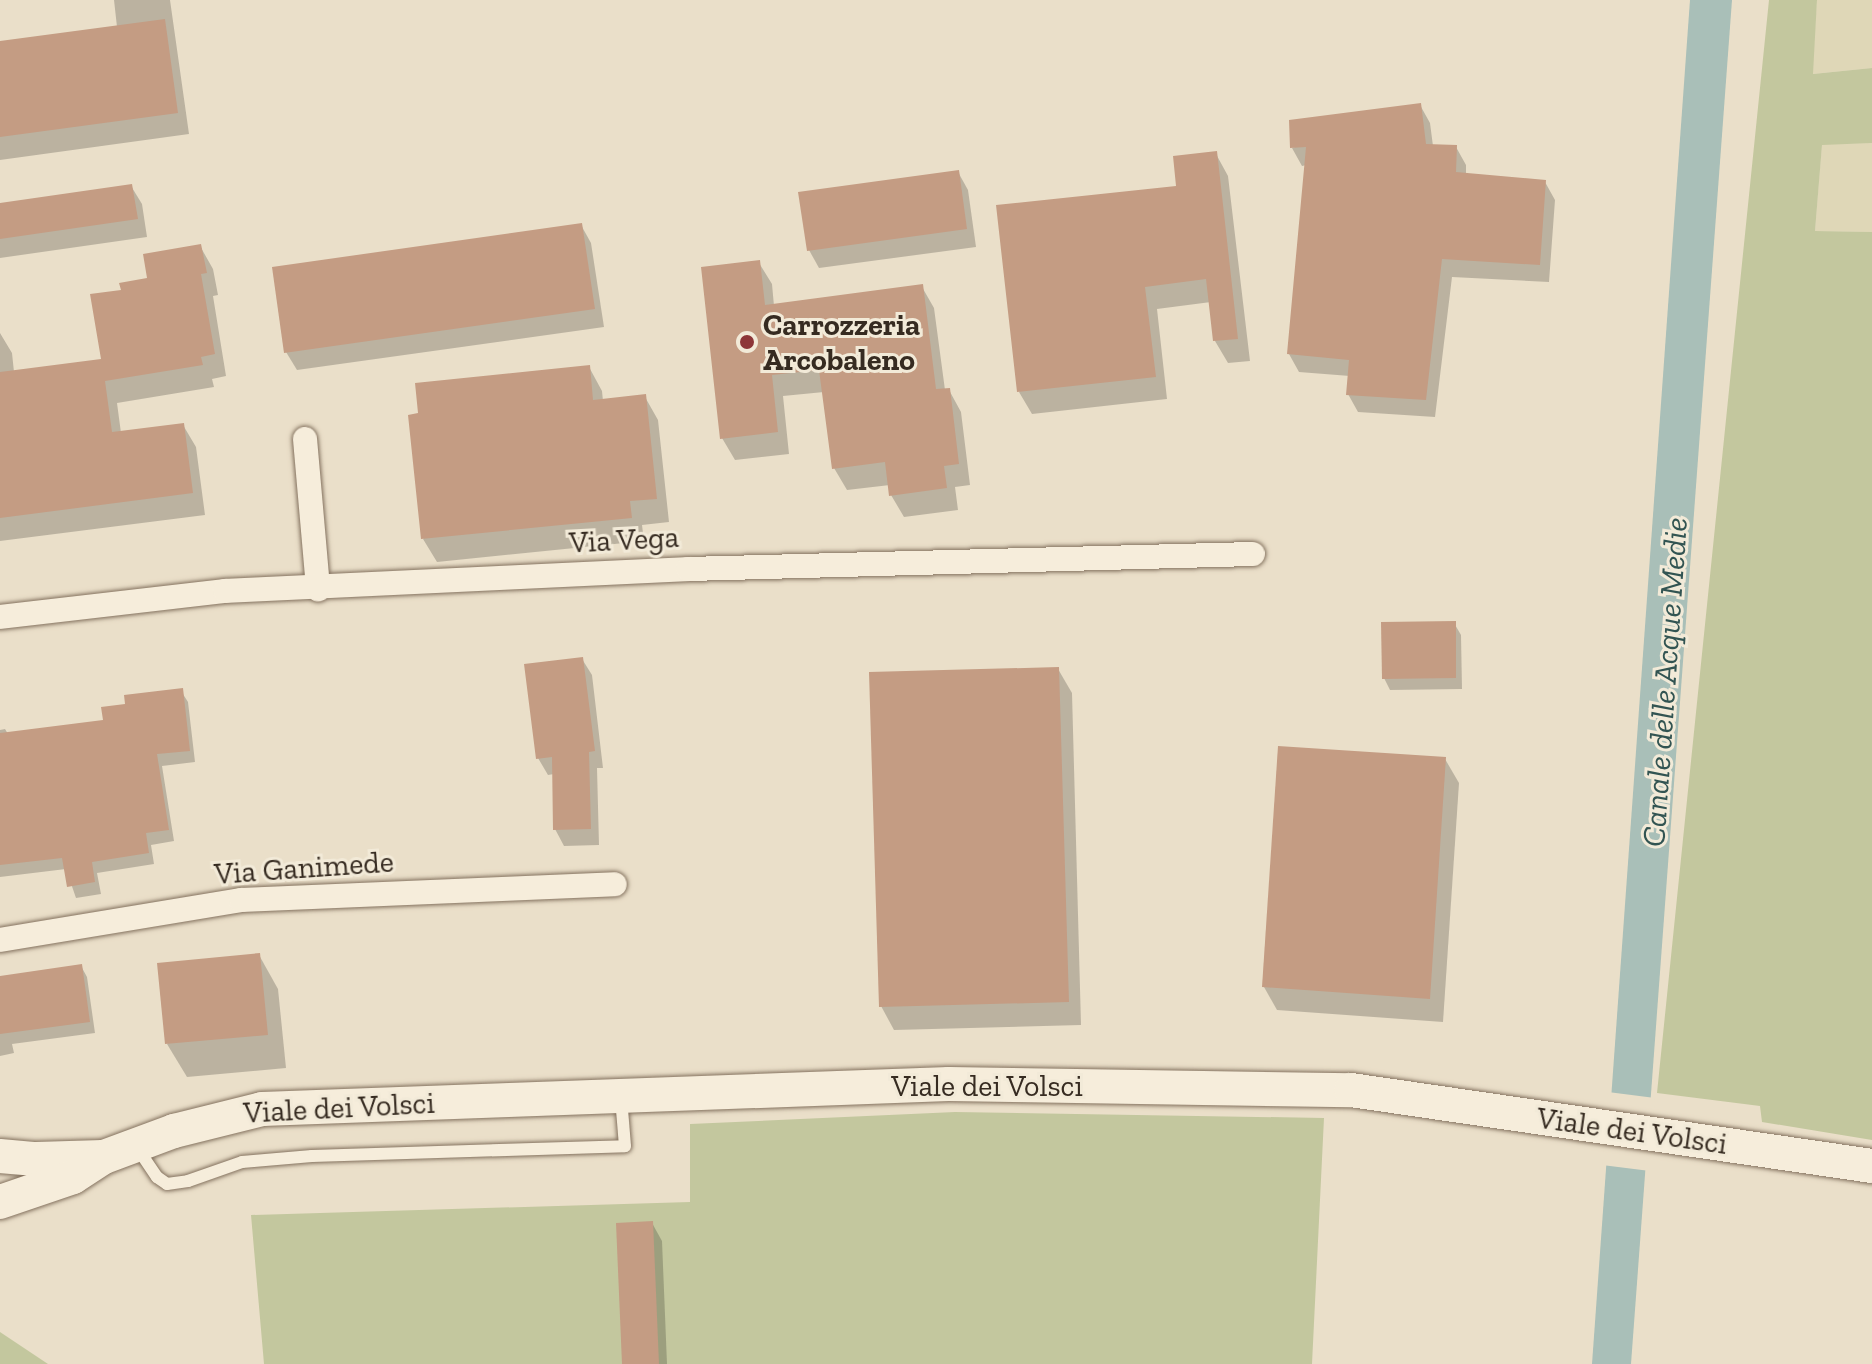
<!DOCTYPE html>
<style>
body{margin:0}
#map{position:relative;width:1872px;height:1364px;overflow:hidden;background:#eadfc9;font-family:"Zilla Slab",serif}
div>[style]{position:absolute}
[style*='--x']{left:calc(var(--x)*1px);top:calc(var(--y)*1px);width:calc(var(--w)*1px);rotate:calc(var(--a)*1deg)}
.farmland>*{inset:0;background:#dfd7b7}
.green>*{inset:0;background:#c3c79e}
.water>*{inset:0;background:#a9bfb8}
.pier>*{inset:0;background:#eadfc9}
.shadow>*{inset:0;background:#0003}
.building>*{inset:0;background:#c49c83}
.roads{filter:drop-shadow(0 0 2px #84725f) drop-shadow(0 0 2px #84725f)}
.lane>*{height:12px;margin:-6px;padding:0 6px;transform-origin:6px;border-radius:6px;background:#f6eddb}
.street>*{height:24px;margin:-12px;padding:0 12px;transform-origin:12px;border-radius:12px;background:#f6eddb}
.secondary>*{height:34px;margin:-17px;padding:0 17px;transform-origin:17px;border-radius:17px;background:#f6eddb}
.dots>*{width:22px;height:22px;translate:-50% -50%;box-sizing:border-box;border:4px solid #f2ead8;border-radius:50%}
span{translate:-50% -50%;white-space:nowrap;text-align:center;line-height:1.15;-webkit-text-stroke:6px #f2ead8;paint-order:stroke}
.poi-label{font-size:30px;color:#362b21;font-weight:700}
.left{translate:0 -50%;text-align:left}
.street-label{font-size:30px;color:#362b21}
.water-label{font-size:32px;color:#325452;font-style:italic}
</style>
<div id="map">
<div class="farmland">
<i style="clip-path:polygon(1817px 0,1872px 0,1872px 68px,1812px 74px)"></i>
<i style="clip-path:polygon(1872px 143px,1872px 232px,1815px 231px,1822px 144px)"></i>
</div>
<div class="green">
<i style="clip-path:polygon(1769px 0,1817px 0,1813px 74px,1872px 68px,1872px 143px,1822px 145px,1815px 231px,1872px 232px,1872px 1140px,1762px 1122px,1760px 1106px,1657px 1093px)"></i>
<i style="clip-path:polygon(955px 1112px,1324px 1118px,1312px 1364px,264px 1364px,251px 1215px,690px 1202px,690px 1124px)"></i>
<i style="clip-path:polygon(0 1332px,48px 1364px,0 1364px)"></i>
</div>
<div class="water">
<i style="clip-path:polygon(1690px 0,1732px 0,1631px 1364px,1592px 1364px)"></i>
</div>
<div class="pier">
<i style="clip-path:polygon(1608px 1092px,1655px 1098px,1650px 1171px,1602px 1165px)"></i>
</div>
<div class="shadow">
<i style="clip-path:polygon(114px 0,170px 0,189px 134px,0 160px,0 43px,117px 27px)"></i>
<i style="clip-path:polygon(1420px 105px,1430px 123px,1433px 146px,1456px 147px,1466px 165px,1466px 175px,1545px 182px,1555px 200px,1549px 282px,1452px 277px,1435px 417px,1358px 412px,1348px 394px,1350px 376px,1299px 372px,1289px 354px,1307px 165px,1302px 166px,1292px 148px)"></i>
<i style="clip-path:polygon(1216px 154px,1228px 176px,1250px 361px,1228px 363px,1215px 341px,1211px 302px,1157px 309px,1167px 399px,1032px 414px,1019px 392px,1179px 187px)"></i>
<i style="clip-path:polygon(958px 172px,968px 190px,976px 247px,819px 268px,809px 250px)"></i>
<i style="clip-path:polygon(131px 186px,142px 204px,147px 237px,0 258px,0 205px)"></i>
<i style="clip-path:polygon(581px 225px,591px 243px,604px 327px,297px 370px,286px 352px)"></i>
<i style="clip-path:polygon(200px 246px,213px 269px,218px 295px,213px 296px,226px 376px,212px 379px,214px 387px,117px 403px,121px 433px,183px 425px,196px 447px,205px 515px,0 541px,0 333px,12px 353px,14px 372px,103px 361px,123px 291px,150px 280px)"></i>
<i style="clip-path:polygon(759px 263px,772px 284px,774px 306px,922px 287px,934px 308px,945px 390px,949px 390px,961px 412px,970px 485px,955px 487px,958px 510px,904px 517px,891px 495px,890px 485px,847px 490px,834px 468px,824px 392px,783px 396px,789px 454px,735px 460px,722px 438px)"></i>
<i style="clip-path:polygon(589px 367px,602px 391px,603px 401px,645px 397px,658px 420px,669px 522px,642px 525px,644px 541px,437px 562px,423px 539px)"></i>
<i style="clip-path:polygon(1454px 623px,1461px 635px,1462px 689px,1390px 690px,1384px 678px)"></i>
<i style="clip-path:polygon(582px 659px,592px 675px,603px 768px,597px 768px,599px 845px,564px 846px,555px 829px,554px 774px,548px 775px,538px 758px)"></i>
<i style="clip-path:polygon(1058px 669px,1072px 693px,1081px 1025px,894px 1030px,881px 1006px)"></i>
<i style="clip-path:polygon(181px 691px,188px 702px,195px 762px,162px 766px,174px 841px,151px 845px,154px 864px,97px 873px,101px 894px,76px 898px,66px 869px,0 877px,0 730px,5px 729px,8px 734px,105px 722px)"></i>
<i style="clip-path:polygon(1445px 759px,1459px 783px,1443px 1022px,1277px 1010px,1264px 987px)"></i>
<i style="clip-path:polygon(259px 955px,278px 989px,286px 1068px,187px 1077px,167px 1044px)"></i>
<i style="clip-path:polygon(81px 966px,87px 977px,95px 1033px,12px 1044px,14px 1053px,0 1056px,0 978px)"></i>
<i style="clip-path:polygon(652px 1223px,662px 1241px,667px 1364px,624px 1364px)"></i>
</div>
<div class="building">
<i style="clip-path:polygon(165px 19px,178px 113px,0 137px,0 41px)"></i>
<i style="clip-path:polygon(1421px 103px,1426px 144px,1457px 145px,1456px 172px,1546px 180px,1540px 265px,1442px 259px,1426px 400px,1346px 395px,1349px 360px,1287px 354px,1306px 147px,1290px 148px,1289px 120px)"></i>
<i style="clip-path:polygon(1217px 151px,1238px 339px,1213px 341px,1206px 279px,1145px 287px,1156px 377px,1017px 392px,996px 205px,1176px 186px,1173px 156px)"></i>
<i style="clip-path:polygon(959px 170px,967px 229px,807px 251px,798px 192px)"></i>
<i style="clip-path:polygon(132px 184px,138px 219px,0 239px,0 203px)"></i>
<i style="clip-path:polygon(582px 223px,595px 309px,284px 353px,272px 267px)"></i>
<i style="clip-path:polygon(201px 244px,207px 273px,201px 274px,215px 354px,201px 357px,203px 365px,105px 381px,112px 432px,184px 423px,193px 493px,0 518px,0 372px,101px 359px,90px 294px,121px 290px,119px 283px,147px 278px,143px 254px)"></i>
<i style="clip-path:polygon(760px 260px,765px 305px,923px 284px,936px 389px,950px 388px,959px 464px,944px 466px,947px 488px,889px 496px,885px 462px,832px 469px,819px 370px,772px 375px,778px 432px,720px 439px,701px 267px)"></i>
<i style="clip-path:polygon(590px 365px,593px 400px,646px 394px,657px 499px,630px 501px,632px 518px,421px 539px,408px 415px,418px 413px,415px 383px)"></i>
<i style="clip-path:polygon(1456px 621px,1456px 678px,1382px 679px,1381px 622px)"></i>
<i style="clip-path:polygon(583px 657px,595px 751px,589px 752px,591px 829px,553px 830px,552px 757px,536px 759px,524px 664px)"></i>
<i style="clip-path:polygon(1059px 667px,1069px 1002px,879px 1007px,869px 672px)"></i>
<i style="clip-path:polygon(183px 688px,190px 751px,157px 754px,169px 830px,146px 833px,149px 853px,92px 862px,95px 882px,67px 887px,62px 858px,0 865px,0 733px,103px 720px,101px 707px,125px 704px,124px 695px)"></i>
<i style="clip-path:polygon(1278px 746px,1446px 757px,1430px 999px,1262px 987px)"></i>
<i style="clip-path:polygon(260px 953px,268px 1035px,165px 1044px,157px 963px)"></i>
<i style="clip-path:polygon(82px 964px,90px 1022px,0 1034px,0 976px)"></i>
<i style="clip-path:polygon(653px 1221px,659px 1364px,622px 1364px,616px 1223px)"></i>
</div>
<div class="roads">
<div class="lane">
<i style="--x:138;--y:1149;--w:34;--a:56"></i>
<i style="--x:157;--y:1177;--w:12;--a:35"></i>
<i style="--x:167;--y:1184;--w:21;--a:-8"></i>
<i style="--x:188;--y:1181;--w:57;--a:-19.4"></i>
<i style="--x:242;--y:1162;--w:70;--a:-4.9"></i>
<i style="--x:312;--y:1156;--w:313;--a:-1.8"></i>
<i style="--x:625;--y:1146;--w:49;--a:-94.7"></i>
</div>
<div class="street">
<i style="--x:305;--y:439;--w:151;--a:85"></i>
<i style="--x:0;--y:617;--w:226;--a:-6.6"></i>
<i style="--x:225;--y:591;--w:464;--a:-2.7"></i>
<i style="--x:688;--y:569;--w:565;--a:-1.52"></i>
<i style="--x:0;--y:940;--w:244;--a:-9.4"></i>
<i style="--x:241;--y:900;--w:374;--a:-2.4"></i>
</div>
<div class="secondary">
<i style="--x:0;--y:1156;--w:36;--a:5"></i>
<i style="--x:36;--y:1159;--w:67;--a:-1.7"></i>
<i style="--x:0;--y:1202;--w:77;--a:-18.9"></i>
<i style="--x:73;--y:1177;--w:37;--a:-33"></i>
<i style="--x:104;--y:1157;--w:75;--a:-20.4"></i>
<i style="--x:174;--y:1131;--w:91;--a:-14"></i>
<i style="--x:262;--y:1109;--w:687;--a:-2.08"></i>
<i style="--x:949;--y:1084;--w:402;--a:0.9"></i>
<i style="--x:1351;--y:1090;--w:527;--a:8.3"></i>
</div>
</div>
<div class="dots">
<i style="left:747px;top:342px;background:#8d3638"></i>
</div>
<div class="poi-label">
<span class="left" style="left:763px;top:342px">Carrozzeria<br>Arcobaleno</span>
</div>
<div class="street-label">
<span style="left:624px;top:540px;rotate:-3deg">Via Vega</span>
<span style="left:304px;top:868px;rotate:-4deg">Via Ganimede</span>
<span style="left:987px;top:1086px">Viale dei Volsci</span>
<span style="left:339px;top:1108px;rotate:-3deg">Viale dei Volsci</span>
<span style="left:1632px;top:1131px;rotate:8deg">Viale dei Volsci</span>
</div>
<div class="water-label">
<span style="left:1665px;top:682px;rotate:-86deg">Canale delle Acque Medie</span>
</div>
</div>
